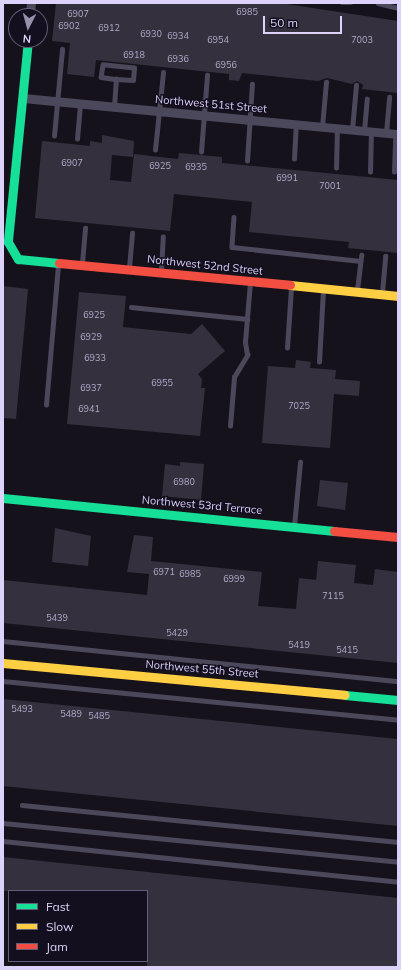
<!DOCTYPE html>
<style>
body{margin:0}
#map{position:relative;width:401px;height:970px;overflow:hidden;background:#15121c;font-family:Mulish,sans-serif}
div>[style]{position:absolute}
[style*='--x']{left:calc(var(--x)*1px);top:calc(var(--y)*1px);width:calc(var(--w)*1px);rotate:calc(var(--a)*1deg)}
.building>*{inset:0;background:#35303e}
.lane>*{height:4.5px;margin:-2.25px;padding:0 2.25px;transform-origin:2.25px;border-radius:2.25px;background:#4c485b}
.street>*{height:9px;margin:-4.5px;padding:0 4.5px;transform-origin:4.5px;border-radius:4.5px;background:#4c485b}
.fast>*{height:9px;margin:-4.5px;padding:0 4.5px;transform-origin:4.5px;border-radius:4.5px;background:#16e098}
.slow>*{height:9px;margin:-4.5px;padding:0 4.5px;transform-origin:4.5px;border-radius:4.5px;background:#ffcf43}
.jam>*{height:9px;margin:-4.5px;padding:0 4.5px;transform-origin:4.5px;border-radius:4.5px;background:#f24e42}
span{translate:-50% -50%;white-space:nowrap;text-align:center;line-height:1.15;-webkit-text-stroke:3px #140f1f;paint-order:stroke}
.number-label{font-size:9px;color:#b3aacb}
.number-label span{-webkit-text-stroke-width:0}
.street-label{font-size:11px;color:#ddd2fa}
.frame{position:absolute;inset:0;border:4px solid #ddd2fa;pointer-events:none}
.legend{position:absolute;left:8px;top:890px;width:140px;height:72px;box-sizing:border-box;background:#140f1f;border:1px solid #645d77;margin:0;padding:5px 7px;list-style:none;font-size:12px;color:#ddd2fa}
.legend li{display:flex;align-items:center;gap:8px;height:20px}
.legend b{width:20px;border:1px solid #645d77}
.north{position:absolute;left:8px;top:8px;width:40px;height:40px;box-sizing:border-box;background:#140f1f;border:1px solid #645d77;border-radius:50%;rotate:186deg;font-size:11px;font-weight:700;line-height:16px;text-align:center;color:#ddd2fa}
.north::after{content:'';display:block;margin:auto;width:14px;height:18px;background:#978fac;clip-path:polygon(50% 0,100% 100%,50% 72%,0 100%)}
.scale{position:absolute;left:263px;top:16px;width:79px;height:18px;box-sizing:border-box;border:2px solid #ddd2fa;border-top:0;padding-left:5px;font-size:12px;line-height:14px;white-space:nowrap;color:#ddd2fa;-webkit-text-stroke:3px #140f1f;paint-order:stroke}
</style>
<div id="map">
<div class="building">
<i style="clip-path:polygon(56px 3px,280px 3px,398px 21px,398px 93px,362px 89px,363px 85px,357px 81px,352px 84px,327px 78px,318px 81px,242px 73px,239px 81px,229px 80px,229px 74px,96px 60px,94px 77px,67px 74px,70px 43px,52px 41px)"></i>
<i style="clip-path:polygon(102px 135px,134px 141px,133px 157px,112px 155px,110px 180px,131px 182px,134px 154px,178px 159px,179px 153px,222px 157px,222px 163px,398px 180px,398px 253px,348px 248px,349px 242px,249px 232px,252px 202px,174px 194px,170px 231px,35px 218px,42px 141px,90px 146px,90px 141px,102px 143px)"></i>
<i style="clip-path:polygon(3px 286px,28px 289px,16px 419px,3px 418px)"></i>
<i style="clip-path:polygon(79px 292px,126px 296px,123px 327px,191px 334px,202px 324px,225px 351px,198px 374px,202px 379px,201px 388px,205px 388px,200px 436px,67px 424px)"></i>
<i style="clip-path:polygon(296px 360px,311px 362px,310px 368px,336px 370px,335px 379px,360px 381px,359px 396px,334px 394px,330px 448px,262px 443px,268px 366px,295px 368px)"></i>
<i style="clip-path:polygon(180px 462px,204px 464px,201px 500px,162px 496px,165px 464px,180px 466px)"></i>
<i style="clip-path:polygon(320px 480px,348px 483px,345px 510px,317px 506px)"></i>
<i style="clip-path:polygon(55px 528px,91px 536px,88px 566px,52px 562px)"></i>
<i style="clip-path:polygon(134px 535px,153px 537px,151px 561px,262px 572px,258px 606px,296px 609px,299px 578px,316px 580px,318px 561px,356px 565px,354px 583px,373px 585px,375px 569px,398px 572px,398px 663px,3px 623px,3px 580px,147px 595px,149px 574px,127px 572px)"></i>
<i style="clip-path:polygon(3px 699px,398px 739px,398px 826px,3px 786px)"></i>
<i style="clip-path:polygon(3px 857px,398px 898px,398px 967px,147px 967px,147px 891px,3px 891px)"></i>
</div>
<div class="lane">
<i style="--x:342;--y:3;--w:9;--a:0"></i>
<i style="--x:378;--y:3;--w:21;--a:14"></i>
<i style="--x:114;--y:107;--w:28;--a:-86"></i>
<i style="--x:116;--y:79;--w:17;--a:3"></i>
<i style="--x:133;--y:80;--w:12;--a:-85"></i>
<i style="--x:134;--y:68;--w:31;--a:-174"></i>
<i style="--x:103;--y:65;--w:12;--a:99"></i>
<i style="--x:101;--y:77;--w:15;--a:8"></i>
<i style="--x:322;--y:127;--w:45;--a:-84.9"></i>
<i style="--x:352;--y:130;--w:45;--a:-84.9"></i>
<i style="--x:364;--y:131;--w:32;--a:-85"></i>
<i style="--x:386;--y:133;--w:36;--a:-85"></i>
<i style="--x:54;--y:136;--w:87;--a:-84.7"></i>
<i style="--x:77;--y:139;--w:36;--a:-85"></i>
<i style="--x:155;--y:150;--w:78;--a:-84.1"></i>
<i style="--x:201;--y:152;--w:77;--a:-85.5"></i>
<i style="--x:294;--y:159;--w:35;--a:-87"></i>
<i style="--x:247;--y:161;--w:77;--a:-86.3"></i>
<i style="--x:336;--y:168;--w:40;--a:-88.6"></i>
<i style="--x:370;--y:172;--w:41;--a:-88.6"></i>
<i style="--x:394;--y:172;--w:38;--a:-88"></i>
<i style="--x:234;--y:217;--w:30;--a:94"></i>
<i style="--x:232;--y:247;--w:129;--a:6.2"></i>
<i style="--x:82;--y:263;--w:35;--a:-85"></i>
<i style="--x:129;--y:268;--w:35;--a:-85"></i>
<i style="--x:161;--y:271;--w:34;--a:-87"></i>
<i style="--x:357;--y:290;--w:35;--a:-83"></i>
<i style="--x:382;--y:293;--w:37;--a:-85"></i>
<i style="--x:131;--y:307;--w:117;--a:5.9"></i>
<i style="--x:287;--y:348;--w:61;--a:-86.2"></i>
<i style="--x:319;--y:362;--w:72;--a:-86.8"></i>
<i style="--x:46;--y:405;--w:142;--a:-85.1"></i>
<i style="--x:230;--y:426;--w:49;--a:-85.3"></i>
<i style="--x:234;--y:377;--w:26;--a:-59"></i>
<i style="--x:247;--y:355;--w:13;--a:-99"></i>
<i style="--x:245;--y:342;--w:59;--a:-85.2"></i>
<i style="--x:294;--y:526;--w:64;--a:-84.6"></i>
<i style="--x:3;--y:641;--w:397;--a:5.8"></i>
<i style="--x:3;--y:681;--w:397;--a:5.6"></i>
<i style="--x:22;--y:805;--w:378;--a:5.6"></i>
<i style="--x:3;--y:823;--w:397;--a:5.6"></i>
<i style="--x:3;--y:841;--w:397;--a:5.9"></i>
</div>
<div class="street">
<i style="--x:30;--y:16;--w:13;--a:-86"></i>
<i style="--x:23;--y:98;--w:377;--a:5.5"></i>
</div>
<div class="fast">
<i style="--x:28;--y:40;--w:203;--a:95.7"></i>
<i style="--x:8;--y:242;--w:20;--a:60"></i>
<i style="--x:18;--y:259;--w:41;--a:5.6"></i>
<i style="--x:3;--y:498;--w:333;--a:5.7"></i>
<i style="--x:345;--y:695;--w:53;--a:5.4"></i>
</div>
<div class="slow">
<i style="--x:290;--y:285;--w:109;--a:5.8"></i>
<i style="--x:3;--y:663;--w:343;--a:5.3"></i>
</div>
<div class="jam">
<i style="--x:59;--y:263;--w:232;--a:5.4"></i>
<i style="--x:334;--y:531;--w:64;--a:5.4"></i>
</div>
<div class="number-label">
<span style="left:247px;top:12px">6985</span>
<span style="left:78px;top:14px">6907</span>
<span style="left:69px;top:26px">6902</span>
<span style="left:109px;top:28px">6912</span>
<span style="left:151px;top:34px">6930</span>
<span style="left:178px;top:36px">6934</span>
<span style="left:218px;top:40px">6954</span>
<span style="left:362px;top:40px">7003</span>
<span style="left:134px;top:55px">6918</span>
<span style="left:178px;top:59px">6936</span>
<span style="left:226px;top:65px">6956</span>
<span style="left:72px;top:163px">6907</span>
<span style="left:160px;top:166px">6925</span>
<span style="left:196px;top:167px">6935</span>
<span style="left:287px;top:178px">6991</span>
<span style="left:330px;top:186px">7001</span>
<span style="left:94px;top:315px">6925</span>
<span style="left:91px;top:337px">6929</span>
<span style="left:95px;top:358px">6933</span>
<span style="left:162px;top:383px">6955</span>
<span style="left:91px;top:388px">6937</span>
<span style="left:299px;top:406px">7025</span>
<span style="left:89px;top:409px">6941</span>
<span style="left:184px;top:482px">6980</span>
<span style="left:164px;top:572px">6971</span>
<span style="left:190px;top:574px">6985</span>
<span style="left:234px;top:579px">6999</span>
<span style="left:333px;top:596px">7115</span>
<span style="left:57px;top:618px">5439</span>
<span style="left:177px;top:633px">5429</span>
<span style="left:299px;top:645px">5419</span>
<span style="left:347px;top:650px">5415</span>
<span style="left:22px;top:709px">5493</span>
<span style="left:71px;top:714px">5489</span>
<span style="left:99px;top:716px">5485</span>
</div>
<div class="street-label">
<span style="left:211px;top:104px;rotate:5deg">Northwest 51st Street</span>
<span style="left:205px;top:265px;rotate:6deg">Northwest 52nd Street</span>
<span style="left:202px;top:505px;rotate:5deg">Northwest 53rd Terrace</span>
<span style="left:202px;top:669px;rotate:5deg">Northwest 55th Street</span>
</div>
<div class="frame"></div>
<ul class="legend">
<li><b style="height:5px;background:#16e098"></b>Fast</li>
<li><b style="height:5px;background:#ffcf43"></b>Slow</li>
<li><b style="height:5px;background:#f24e42"></b>Jam</li>
</ul>
<div class="north">N</div>
<div class="scale">50 m</div>
</div>
